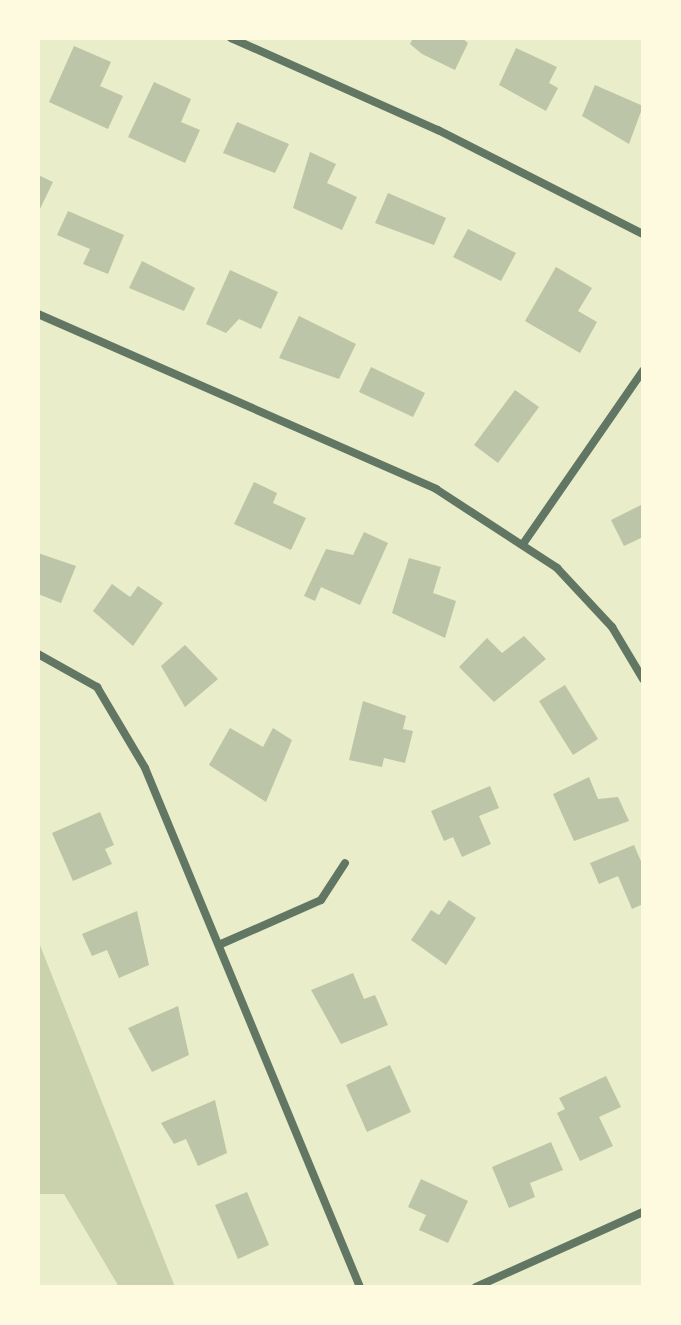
<!DOCTYPE html>
<style>
body{margin:0}
#map{position:relative;width:681px;height:1325px;overflow:hidden;background:#e9edc9;font-family:"Asap Condensed",sans-serif}
div>[style]{position:absolute}
[style*='--x']{left:calc(var(--x)*1px);top:calc(var(--y)*1px);width:calc(var(--w)*1px);rotate:calc(var(--a)*1deg)}
.green>*{inset:0;background:#cad2ad}
.building>*{inset:0;background:#bcc5a7}
.minor>*{height:8px;margin:-4px;padding:0 4px;transform-origin:4px;border-radius:4px;background:#617663}
span{translate:-50% -50%;white-space:nowrap;text-align:center;line-height:1.15;-webkit-text-stroke:6px #fefae0;paint-order:stroke}
.frame{position:absolute;inset:0;border:40px solid #fefae0;pointer-events:none}
</style>
<div id="map">
<div class="green">
<i style="clip-path:polygon(38px 940px,175px 1287px,119px 1287px,64px 1194px,38px 1194px)"></i>
</div>
<div class="building">
<i style="clip-path:polygon(413px 38px,462px 38px,468px 43px,455px 70px,422px 54px,410px 44px)"></i>
<i style="clip-path:polygon(74px 46px,111px 62px,100px 86px,123px 96px,108px 129px,49px 102px)"></i>
<i style="clip-path:polygon(516px 48px,557px 67px,549px 83px,558px 88px,546px 111px,499px 85px)"></i>
<i style="clip-path:polygon(154px 82px,191px 99px,181px 122px,200px 130px,185px 163px,128px 137px)"></i>
<i style="clip-path:polygon(595px 85px,643px 106px,629px 144px,582px 116px)"></i>
<i style="clip-path:polygon(237px 122px,289px 144px,275px 173px,223px 153px)"></i>
<i style="clip-path:polygon(310px 152px,336px 164px,327px 183px,357px 197px,342px 230px,293px 208px)"></i>
<i style="clip-path:polygon(38px 175px,53px 182px,38px 213px)"></i>
<i style="clip-path:polygon(388px 193px,446px 218px,434px 245px,375px 223px)"></i>
<i style="clip-path:polygon(68px 211px,124px 235px,108px 274px,83px 264px,90px 249px,57px 235px)"></i>
<i style="clip-path:polygon(468px 229px,516px 253px,501px 281px,453px 257px)"></i>
<i style="clip-path:polygon(142px 261px,195px 288px,184px 311px,129px 288px)"></i>
<i style="clip-path:polygon(556px 267px,592px 288px,578px 311px,597px 322px,580px 353px,525px 321px)"></i>
<i style="clip-path:polygon(230px 270px,278px 292px,261px 329px,239px 319px,226px 333px,206px 324px)"></i>
<i style="clip-path:polygon(299px 316px,356px 344px,339px 379px,279px 358px)"></i>
<i style="clip-path:polygon(371px 367px,425px 393px,413px 417px,359px 392px)"></i>
<i style="clip-path:polygon(515px 390px,539px 407px,498px 463px,474px 445px)"></i>
<i style="clip-path:polygon(254px 482px,277px 493px,273px 503px,306px 518px,291px 550px,234px 524px)"></i>
<i style="clip-path:polygon(643px 504px,643px 537px,624px 546px,611px 520px)"></i>
<i style="clip-path:polygon(364px 532px,388px 543px,360px 605px,321px 587px,315px 601px,304px 596px,326px 549px,353px 555px)"></i>
<i style="clip-path:polygon(38px 553px,76px 566px,61px 603px,38px 594px)"></i>
<i style="clip-path:polygon(409px 558px,441px 567px,433px 593px,456px 601px,445px 638px,392px 613px)"></i>
<i style="clip-path:polygon(112px 584px,130px 597px,138px 586px,163px 603px,133px 646px,93px 611px)"></i>
<i style="clip-path:polygon(524px 636px,546px 659px,494px 702px,459px 667px,487px 638px,502px 653px)"></i>
<i style="clip-path:polygon(185px 645px,218px 679px,185px 707px,161px 666px)"></i>
<i style="clip-path:polygon(565px 685px,598px 739px,573px 755px,539px 701px)"></i>
<i style="clip-path:polygon(363px 701px,406px 716px,403px 729px,413px 731px,405px 763px,384px 758px,382px 767px,349px 760px)"></i>
<i style="clip-path:polygon(230px 728px,263px 747px,273px 728px,292px 740px,266px 802px,209px 765px)"></i>
<i style="clip-path:polygon(589px 777px,598px 799px,618px 797px,629px 821px,574px 841px,553px 794px)"></i>
<i style="clip-path:polygon(490px 786px,499px 808px,479px 816px,491px 844px,462px 857px,453px 837px,444px 841px,431px 811px)"></i>
<i style="clip-path:polygon(100px 812px,114px 845px,105px 849px,112px 864px,73px 881px,52px 833px)"></i>
<i style="clip-path:polygon(634px 845px,643px 866px,643px 904px,632px 909px,618px 876px,599px 884px,590px 863px)"></i>
<i style="clip-path:polygon(449px 900px,476px 918px,446px 965px,411px 940px,431px 910px,439px 915px)"></i>
<i style="clip-path:polygon(137px 911px,149px 965px,119px 978px,107px 950px,92px 956px,82px 934px)"></i>
<i style="clip-path:polygon(353px 973px,364px 999px,375px 995px,388px 1025px,341px 1044px,311px 990px)"></i>
<i style="clip-path:polygon(178px 1006px,189px 1055px,152px 1072px,128px 1028px)"></i>
<i style="clip-path:polygon(390px 1065px,411px 1112px,367px 1132px,346px 1085px)"></i>
<i style="clip-path:polygon(606px 1076px,621px 1107px,599px 1117px,613px 1146px,580px 1161px,557px 1113px,565px 1109px,559px 1098px)"></i>
<i style="clip-path:polygon(215px 1100px,227px 1153px,198px 1166px,186px 1139px,174px 1144px,161px 1123px)"></i>
<i style="clip-path:polygon(551px 1142px,563px 1170px,530px 1183px,535px 1197px,509px 1208px,492px 1167px)"></i>
<i style="clip-path:polygon(421px 1179px,468px 1201px,448px 1243px,419px 1230px,426px 1215px,408px 1207px)"></i>
<i style="clip-path:polygon(247px 1192px,269px 1245px,238px 1259px,215px 1205px)"></i>
</div>
<div class="minor">
<i style="--x:231;--y:38;--w:227;--a:24"></i>
<i style="--x:438;--y:130;--w:230;--a:26.9"></i>
<i style="--x:38;--y:314;--w:435;--a:23.7"></i>
<i style="--x:436;--y:489;--w:145;--a:33.1"></i>
<i style="--x:557;--y:568;--w:81;--a:47"></i>
<i style="--x:612;--y:627;--w:61;--a:59.2"></i>
<i style="--x:523;--y:544;--w:211;--a:-55.3"></i>
<i style="--x:38;--y:654;--w:68;--a:29.2"></i>
<i style="--x:97;--y:687;--w:94;--a:59.3"></i>
<i style="--x:145;--y:768;--w:562;--a:67.5"></i>
<i style="--x:221;--y:944;--w:109;--a:-23.7"></i>
<i style="--x:321;--y:900;--w:44;--a:-57"></i>
<i style="--x:476;--y:1287;--w:183;--a:-24.2"></i>
</div>
<div class="frame"></div>
</div>
